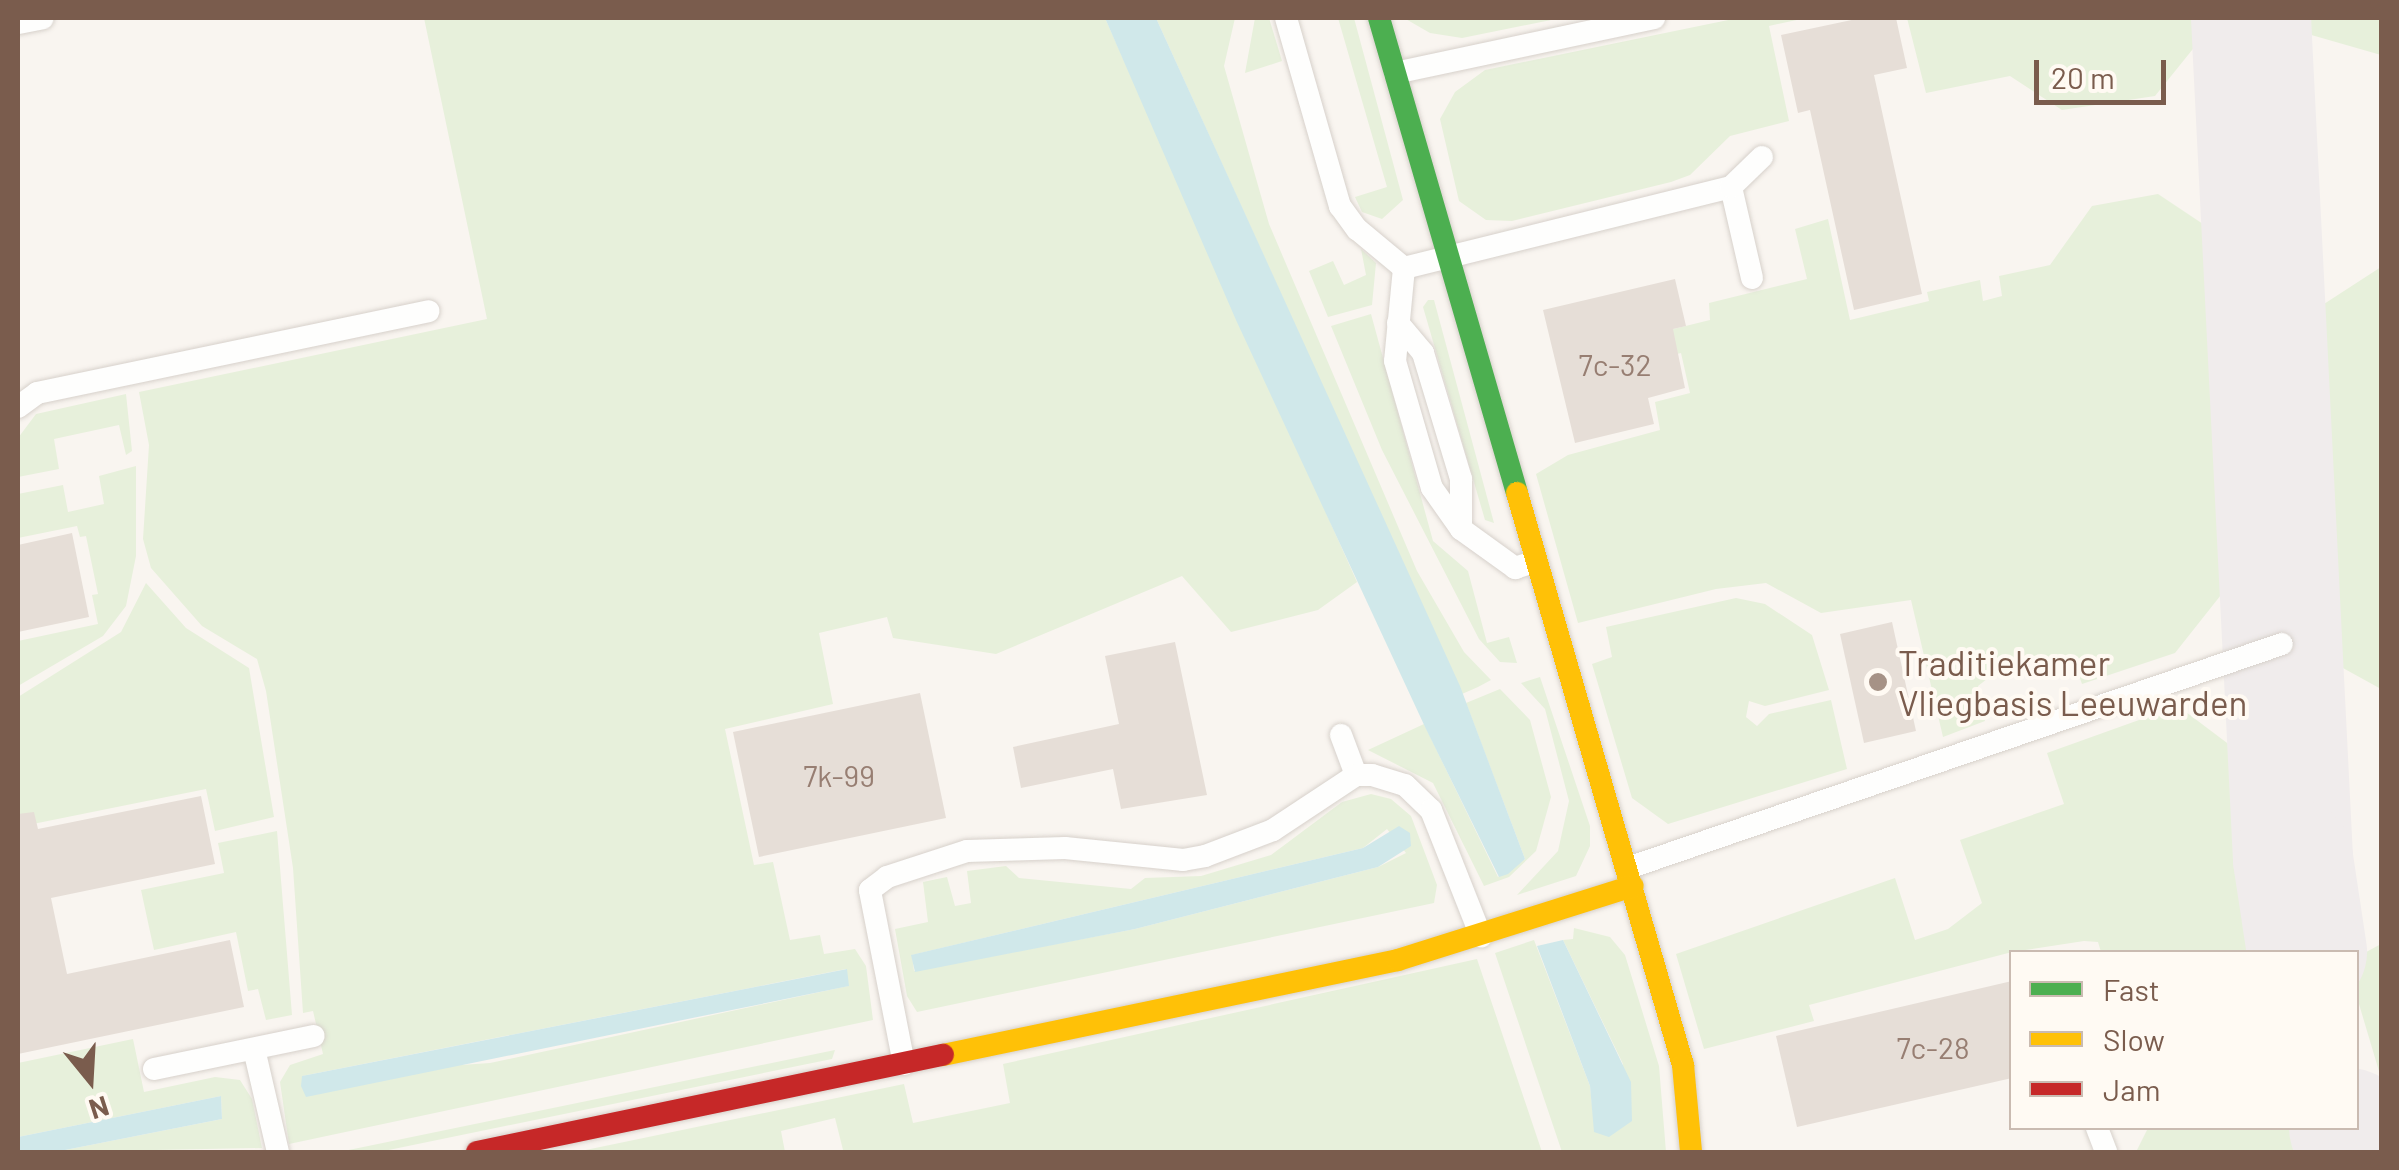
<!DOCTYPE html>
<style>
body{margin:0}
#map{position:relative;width:2399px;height:1170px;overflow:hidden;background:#f9f5f0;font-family:Barlow,sans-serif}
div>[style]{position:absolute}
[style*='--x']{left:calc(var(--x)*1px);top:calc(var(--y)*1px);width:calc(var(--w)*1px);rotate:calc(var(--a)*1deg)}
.green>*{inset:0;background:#e7f0db}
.water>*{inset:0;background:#d0e8ea}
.taxiway>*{height:120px;margin:-60px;padding:0 60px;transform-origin:60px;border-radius:60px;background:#f0ecec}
.building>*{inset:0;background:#e6ded7}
.roads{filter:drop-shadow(0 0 2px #d7d1cb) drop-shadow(0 0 2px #d7d1cb)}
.lane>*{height:22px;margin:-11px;padding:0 11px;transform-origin:11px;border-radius:11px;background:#fefefd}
.fast>*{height:22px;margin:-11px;padding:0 11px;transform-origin:11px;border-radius:11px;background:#4caf50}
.slow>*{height:22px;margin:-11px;padding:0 11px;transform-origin:11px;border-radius:11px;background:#ffc107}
.jam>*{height:22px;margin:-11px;padding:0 11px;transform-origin:11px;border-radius:11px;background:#c62828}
.dots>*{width:28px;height:28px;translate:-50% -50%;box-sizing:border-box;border:5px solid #fffaf3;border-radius:50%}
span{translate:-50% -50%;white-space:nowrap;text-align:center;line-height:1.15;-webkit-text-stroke:8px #fffaf3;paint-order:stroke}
.number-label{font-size:30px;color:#977e72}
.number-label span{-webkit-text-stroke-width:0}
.poi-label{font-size:35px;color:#7a5c4d}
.left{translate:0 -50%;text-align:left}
.frame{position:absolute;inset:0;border:20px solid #7a5c4d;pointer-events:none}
.legend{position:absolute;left:2009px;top:950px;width:350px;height:180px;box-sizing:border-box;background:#fffaf3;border:2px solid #cabbb1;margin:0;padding:12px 18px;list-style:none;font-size:30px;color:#7a5c4d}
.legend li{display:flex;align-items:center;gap:20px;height:50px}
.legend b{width:50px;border:2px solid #cabbb1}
.north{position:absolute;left:40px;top:1030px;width:100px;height:100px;-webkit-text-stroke:8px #fffaf3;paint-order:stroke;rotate:162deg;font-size:28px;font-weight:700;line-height:40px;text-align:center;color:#7a5c4d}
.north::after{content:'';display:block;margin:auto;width:35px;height:45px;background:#7a5c4d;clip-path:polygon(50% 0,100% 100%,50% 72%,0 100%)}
.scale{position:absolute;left:2034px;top:60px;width:132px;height:45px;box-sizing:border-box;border:5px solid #7a5c4d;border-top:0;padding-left:12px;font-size:30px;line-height:35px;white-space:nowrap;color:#7a5c4d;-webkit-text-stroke:8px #fffaf3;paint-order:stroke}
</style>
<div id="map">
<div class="green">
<i style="clip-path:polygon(evenodd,424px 18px,1105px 18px,1357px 582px,1318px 610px,1231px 632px,1182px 576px,996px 654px,893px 638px,887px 617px,819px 633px,833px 704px,725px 729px,754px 865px,773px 862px,790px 940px,820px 935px,824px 954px,855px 949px,866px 966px,873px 1020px,289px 1144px,280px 1082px,290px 1065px,323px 1054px,313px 1011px,303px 1013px,293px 868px,266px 691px,257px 659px,202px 626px,151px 568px,143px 539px,149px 445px,139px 392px,487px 319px,424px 18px,846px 969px,848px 986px,490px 1063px,302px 1076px,846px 969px)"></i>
<i style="clip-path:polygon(1156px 18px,1235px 18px,1224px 66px,1269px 224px,1417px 571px,1464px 652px,1491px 680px,1478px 687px,1462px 694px)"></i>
<i style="clip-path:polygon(1255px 18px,1269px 18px,1282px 61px,1245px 73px)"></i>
<i style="clip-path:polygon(1338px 18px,1354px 18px,1403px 200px,1382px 219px,1362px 212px,1355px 197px,1387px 187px)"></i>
<i style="clip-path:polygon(1404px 18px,1561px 18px,1462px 38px,1430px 33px)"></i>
<i style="clip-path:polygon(1738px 18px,1806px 18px,1769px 26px,1789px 121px,1730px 136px,1690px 175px,1671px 182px,1512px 221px,1486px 220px,1459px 201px,1440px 119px,1455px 92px,1485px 70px)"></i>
<i style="clip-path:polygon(1907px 18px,2208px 18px,2209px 29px,2155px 96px,2062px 110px,2010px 76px,1926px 93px)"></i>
<i style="clip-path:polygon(2294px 18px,2381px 18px,2381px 55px,2294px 30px)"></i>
<i style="clip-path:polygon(2158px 194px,2218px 234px,2232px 581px,2175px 653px,2082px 684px,2072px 657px,2010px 661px,1978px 686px,1985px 721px,1943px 737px,1911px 600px,1821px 613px,1766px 583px,1716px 589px,1578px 623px,1536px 474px,1568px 455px,1660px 430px,1655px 402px,1690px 393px,1681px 353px,1661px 358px,1653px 334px,1710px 320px,1709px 303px,1807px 279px,1795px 229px,1828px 219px,1850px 320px,1929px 301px,1927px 292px,1980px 280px,1983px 301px,2002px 296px,1999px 276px,2050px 265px,2092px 206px)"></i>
<i style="clip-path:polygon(1361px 249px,1376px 263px,1372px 305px,1328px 317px,1309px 271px,1333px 261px,1344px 285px,1366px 275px)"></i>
<i style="clip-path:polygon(2381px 267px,2381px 689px,2323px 657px,2307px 315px)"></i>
<i style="clip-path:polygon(1428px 300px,1434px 300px,1494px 523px,1485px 520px,1423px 307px)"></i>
<i style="clip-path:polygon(1371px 314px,1433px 541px,1468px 571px,1487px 643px,1509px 637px,1517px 663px,1500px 662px,1479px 639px,1382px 450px,1331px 326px)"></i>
<i style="clip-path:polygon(126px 394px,132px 451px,126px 455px,119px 425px,54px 439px,59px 469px,18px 477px,18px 438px,36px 414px)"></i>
<i style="clip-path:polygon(136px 466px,136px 556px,126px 606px,103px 636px,18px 686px,18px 641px,98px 624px,92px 595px,98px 594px,86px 536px,80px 537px,77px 526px,18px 538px,18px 494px,63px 485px,68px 512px,104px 504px,99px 476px)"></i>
<i style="clip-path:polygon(146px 583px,186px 628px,249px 668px,274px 817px,215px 831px,206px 789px,18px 827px,18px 697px,121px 632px)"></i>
<i style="clip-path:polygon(1736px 598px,1765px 604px,1812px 635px,1829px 690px,1765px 706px,1749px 701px,1746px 717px,1757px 726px,1769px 714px,1831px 700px,1847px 769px,1668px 824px,1632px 798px,1592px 664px,1612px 657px,1606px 627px)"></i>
<i style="clip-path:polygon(1540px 677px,1590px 826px,1590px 846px,1576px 876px,1517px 895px,1558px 851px,1569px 801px,1545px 709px,1521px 683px)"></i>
<i style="clip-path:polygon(1500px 689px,1530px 720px,1551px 797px,1536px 851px,1509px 877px,1484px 886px,1433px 783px,1368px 750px,1424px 724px,1498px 877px,1525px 859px,1466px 703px)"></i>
<i style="clip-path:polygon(2178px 706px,2243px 755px,2263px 952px,2101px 952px,2098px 942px,2084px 941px,2012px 952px,1809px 1005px,1814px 1021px,1704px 1049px,1676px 954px,1895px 878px,1915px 940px,1948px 929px,1982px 903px,1960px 840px,2064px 804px,2047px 753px)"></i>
<i style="clip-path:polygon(evenodd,1371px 794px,1391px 799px,1411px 816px,1437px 885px,1434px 903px,917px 1012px,907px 996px,895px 929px,928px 922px,923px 882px,947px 877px,955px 906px,971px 903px,967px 871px,1006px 866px,1019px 878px,1131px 889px,1145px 878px,1201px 876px,1271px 855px,1342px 802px,1371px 794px,1387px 829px,1406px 853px,1378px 867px,1135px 929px,914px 971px,912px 955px,1363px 848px,1387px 829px)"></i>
<i style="clip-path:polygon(277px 831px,292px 1015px,266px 1020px,258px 989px,248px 991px,236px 932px,154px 950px,141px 890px,224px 873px,218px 843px)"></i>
<i style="clip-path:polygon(1574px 928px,1610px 937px,1625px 955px,1659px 1066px,1666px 1152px,1562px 1152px,1495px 953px,1534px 940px,1590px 1086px,1595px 1132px,1623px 1064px,1563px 940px,1573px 939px)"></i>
<i style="clip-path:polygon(2381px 944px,2381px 1078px,2356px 994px,2357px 957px)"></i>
<i style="clip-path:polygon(1477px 959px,1542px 1152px,836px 1152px,843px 1150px,835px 1118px,781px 1131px,785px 1152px,576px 1152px,904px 1084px,913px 1123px,1010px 1103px,1003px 1064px)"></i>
<i style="clip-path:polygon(133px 1039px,144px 1092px,215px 1077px,240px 1080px,252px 1099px,262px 1148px,55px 1152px,222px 1119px,221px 1096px,18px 1137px,18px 1063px)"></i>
<i style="clip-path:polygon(835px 1050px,832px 1059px,379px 1152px,339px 1152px)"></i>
<i style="clip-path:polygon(2148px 1128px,2304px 1128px,2312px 1152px,2136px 1152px)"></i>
</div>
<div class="water">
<i style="clip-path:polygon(1105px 18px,1156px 18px,1460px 686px,1525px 859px,1508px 874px,1499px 877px,1426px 729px,1236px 320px)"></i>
<i style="clip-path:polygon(1399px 826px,1410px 833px,1411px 846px,1378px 867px,1135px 929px,915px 972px,911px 955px,1363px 848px)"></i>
<i style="clip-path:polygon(1563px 940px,1631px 1082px,1632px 1121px,1609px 1137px,1594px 1132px,1590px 1086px,1537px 946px)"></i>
<i style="clip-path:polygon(847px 969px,849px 986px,306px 1097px,301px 1086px,302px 1076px)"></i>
<i style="clip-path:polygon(221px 1096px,222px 1119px,55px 1152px,18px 1152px,18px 1137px)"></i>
</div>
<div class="taxiway">
<i style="--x:2251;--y:18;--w:842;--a:87.14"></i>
<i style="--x:2293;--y:859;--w:94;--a:81.4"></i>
<i style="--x:2349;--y:1128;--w:25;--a:72"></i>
</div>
<div class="building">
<i style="clip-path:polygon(1861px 18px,1896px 18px,1907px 68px,1874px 75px,1922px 294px,1854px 310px,1810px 110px,1798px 113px,1781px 35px)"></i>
<i style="clip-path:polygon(1675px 279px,1686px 326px,1673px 329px,1685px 388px,1648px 398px,1654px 424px,1575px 443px,1543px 310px)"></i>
<i style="clip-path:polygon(72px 533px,89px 617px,18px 632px,18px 545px)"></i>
<i style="clip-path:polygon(1892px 622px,1916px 731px,1864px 743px,1840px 634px)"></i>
<i style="clip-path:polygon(1175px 642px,1207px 795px,1121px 809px,1113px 769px,1021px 788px,1013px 747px,1119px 724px,1105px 656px)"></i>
<i style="clip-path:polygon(920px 693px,946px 818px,759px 857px,733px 732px)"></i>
<i style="clip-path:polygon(201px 796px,215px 864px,51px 898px,67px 974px,230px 940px,244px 1007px,18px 1054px,18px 814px,34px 812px,38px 829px)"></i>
<i style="clip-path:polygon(2012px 981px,2012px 1078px,1797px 1127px,1776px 1036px)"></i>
</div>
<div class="roads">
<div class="lane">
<i style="--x:1286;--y:18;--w:196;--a:74"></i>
<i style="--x:1340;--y:206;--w:29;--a:54"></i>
<i style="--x:1357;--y:229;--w:61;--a:39.7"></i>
<i style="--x:1404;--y:268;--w:337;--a:-13.9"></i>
<i style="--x:18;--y:23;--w:25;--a:-11"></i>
<i style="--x:1395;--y:73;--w:265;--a:-12"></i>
<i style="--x:1404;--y:268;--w:93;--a:95.5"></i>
<i style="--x:1395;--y:361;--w:132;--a:73.8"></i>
<i style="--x:1432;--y:488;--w:50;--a:54.7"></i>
<i style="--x:1752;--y:278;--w:93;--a:-103"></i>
<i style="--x:1731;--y:187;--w:43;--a:-44.1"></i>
<i style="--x:1398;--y:323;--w:39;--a:50"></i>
<i style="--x:1423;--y:353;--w:132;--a:73.2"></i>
<i style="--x:1461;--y:479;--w:50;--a:90"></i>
<i style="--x:1461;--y:529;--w:67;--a:35.8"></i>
<i style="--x:1515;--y:568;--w:20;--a:-18"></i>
<i style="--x:18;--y:407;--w:24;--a:-36"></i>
<i style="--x:37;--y:393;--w:400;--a:-11.8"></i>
<i style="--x:1341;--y:735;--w:43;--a:69.4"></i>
<i style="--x:1628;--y:868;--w:691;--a:-18.91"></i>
<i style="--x:254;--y:1049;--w:106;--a:76.9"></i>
<i style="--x:904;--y:1064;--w:177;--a:-101.1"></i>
<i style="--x:870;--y:890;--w:21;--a:-37"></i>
<i style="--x:887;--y:877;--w:84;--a:-18"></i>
<i style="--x:967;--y:851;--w:98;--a:-1.8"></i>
<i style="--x:1065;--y:848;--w:119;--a:5.8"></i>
<i style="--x:1183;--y:860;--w:22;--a:-10"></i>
<i style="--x:1205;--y:856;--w:73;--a:-20.9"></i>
<i style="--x:1273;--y:830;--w:100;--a:-33.5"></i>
<i style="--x:1356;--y:775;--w:16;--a:0"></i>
<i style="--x:1372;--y:775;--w:34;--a:17"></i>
<i style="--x:1405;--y:785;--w:36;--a:44"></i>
<i style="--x:1431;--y:810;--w:136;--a:68.4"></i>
<i style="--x:154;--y:1069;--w:163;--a:-11.7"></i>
<i style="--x:2097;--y:1128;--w:26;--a:69"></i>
</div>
<div class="fast">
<i style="--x:1379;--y:18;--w:495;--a:73.8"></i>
</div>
<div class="slow">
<i style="--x:1517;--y:493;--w:596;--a:73.82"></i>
<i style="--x:1683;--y:1065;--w:87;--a:84.7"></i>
<i style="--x:943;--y:1055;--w:465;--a:-11.8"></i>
<i style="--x:1398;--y:960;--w:246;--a:-17.5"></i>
</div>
<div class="jam">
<i style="--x:477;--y:1152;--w:476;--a:-11.8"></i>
</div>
</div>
<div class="dots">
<i style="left:1878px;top:682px;background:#a69286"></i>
</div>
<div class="number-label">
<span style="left:1615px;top:364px">7c-32</span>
<span style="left:839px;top:775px">7k-99</span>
<span style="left:1933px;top:1047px">7c-28</span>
</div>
<div class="poi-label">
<span class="left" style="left:1898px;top:682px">Traditiekamer<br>Vliegbasis Leeuwarden</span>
</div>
<div class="frame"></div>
<ul class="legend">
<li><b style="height:12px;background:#4caf50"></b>Fast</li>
<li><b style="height:12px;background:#ffc107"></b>Slow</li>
<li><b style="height:12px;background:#c62828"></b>Jam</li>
</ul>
<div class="north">N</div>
<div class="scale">20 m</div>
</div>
